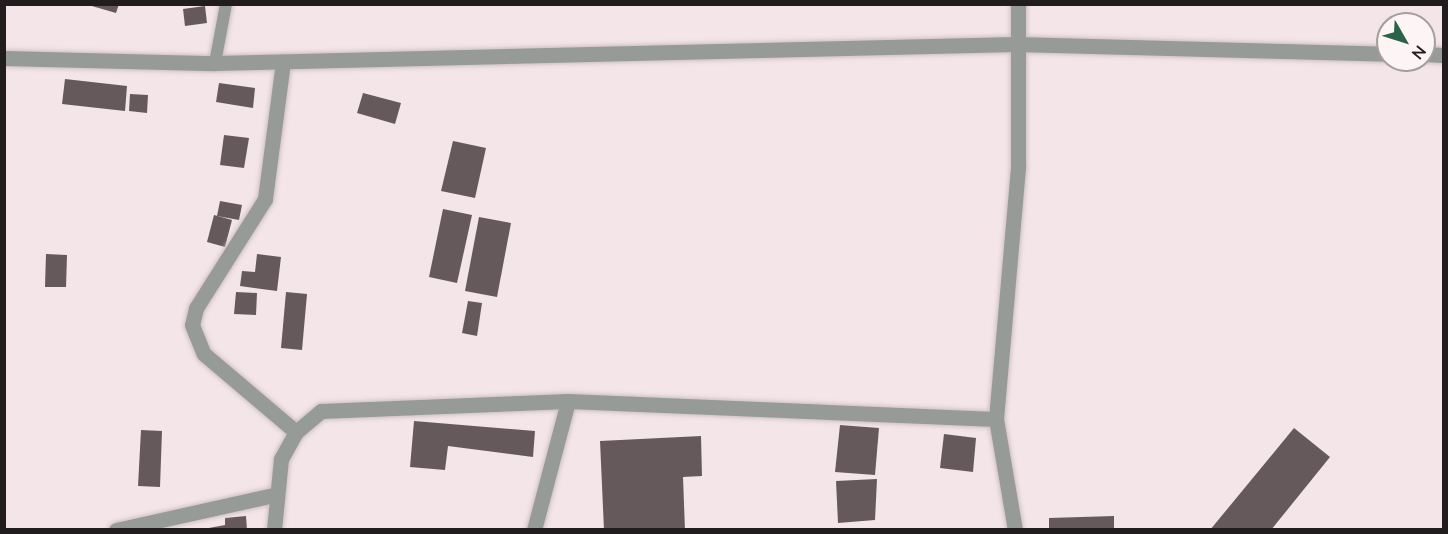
<!DOCTYPE html>
<style>
body{margin:0}
#map{position:relative;width:1448px;height:534px;overflow:hidden;background:#f4e5e8;font-family:"Nunito Sans",sans-serif}
div>[style]{position:absolute}
[style*='--x']{left:calc(var(--x)*1px);top:calc(var(--y)*1px);width:calc(var(--w)*1px);rotate:calc(var(--a)*1deg)}
.building>*{inset:0;background:#66595c}
.roads{filter:drop-shadow(0 0 2px #cec1c3) drop-shadow(0 0 2px #cec1c3)}
.lane>*{height:12px;margin:-6px;padding:0 6px;transform-origin:6px;border-radius:6px;background:#969b98}
.street>*{height:15px;margin:-7.5px;padding:0 7.5px;transform-origin:7.5px;border-radius:7.5px;background:#969b98}
span{translate:-50% -50%;white-space:nowrap;text-align:center;line-height:1.15;-webkit-text-stroke:6px #fdf4f5;paint-order:stroke}
.frame{position:absolute;inset:0;border:6px solid #211c1d;pointer-events:none}
.north{position:absolute;left:1376px;top:12px;width:60px;height:60px;box-sizing:border-box;background:#fdf4f5;border:2px solid #a59e9f;border-radius:50%;rotate:129deg;font-size:16px;font-weight:700;line-height:24px;text-align:center;color:#211c1d}
.north::after{content:'';display:block;margin:auto;width:21px;height:27px;background:#2c6248;clip-path:polygon(50% 0,100% 100%,50% 72%,0 100%)}
</style>
<div id="map">
<div class="building">
<i style="clip-path:polygon(85px 4px,119px 4px,116px 13px)"></i>
<i style="clip-path:polygon(205px 6px,207px 23px,185px 26px,183px 9px)"></i>
<i style="clip-path:polygon(65px 79px,127px 86px,125px 111px,62px 104px)"></i>
<i style="clip-path:polygon(219px 83px,255px 88px,253px 108px,216px 102px)"></i>
<i style="clip-path:polygon(363px 93px,401px 103px,395px 124px,357px 113px)"></i>
<i style="clip-path:polygon(130px 94px,148px 95px,147px 113px,129px 111px)"></i>
<i style="clip-path:polygon(224px 135px,249px 138px,244px 168px,220px 165px)"></i>
<i style="clip-path:polygon(453px 141px,486px 148px,475px 198px,441px 191px)"></i>
<i style="clip-path:polygon(220px 201px,242px 205px,239px 220px,217px 216px)"></i>
<i style="clip-path:polygon(443px 209px,472px 215px,457px 283px,429px 277px)"></i>
<i style="clip-path:polygon(214px 215px,232px 220px,225px 247px,207px 242px)"></i>
<i style="clip-path:polygon(479px 217px,511px 223px,497px 297px,465px 291px)"></i>
<i style="clip-path:polygon(46px 254px,67px 255px,66px 287px,45px 287px)"></i>
<i style="clip-path:polygon(257px 254px,281px 257px,277px 291px,240px 286px,242px 271px,255px 272px)"></i>
<i style="clip-path:polygon(236px 292px,257px 293px,256px 315px,234px 314px)"></i>
<i style="clip-path:polygon(286px 292px,307px 294px,302px 350px,281px 348px)"></i>
<i style="clip-path:polygon(468px 301px,482px 303px,477px 336px,462px 333px)"></i>
<i style="clip-path:polygon(414px 421px,535px 431px,533px 457px,448px 446px,445px 470px,410px 467px)"></i>
<i style="clip-path:polygon(840px 425px,879px 428px,875px 475px,835px 472px)"></i>
<i style="clip-path:polygon(1294px 428px,1330px 457px,1271px 530px,1210px 530px)"></i>
<i style="clip-path:polygon(141px 430px,162px 431px,160px 487px,138px 486px)"></i>
<i style="clip-path:polygon(944px 434px,976px 438px,973px 472px,940px 468px)"></i>
<i style="clip-path:polygon(701px 436px,702px 476px,683px 477px,685px 530px,604px 530px,600px 441px)"></i>
<i style="clip-path:polygon(877px 479px,875px 520px,838px 523px,836px 481px)"></i>
<i style="clip-path:polygon(246px 516px,247px 530px,198px 530px,225px 525px,225px 518px)"></i>
<i style="clip-path:polygon(1114px 516px,1114px 530px,1049px 530px,1049px 518px)"></i>
</div>
<div class="roads">
<div class="lane">
<i style="--x:215;--y:63;--w:60;--a:-79.4"></i>
</div>
<div class="street">
<i style="--x:1424;--y:54;--w:20;--a:3"></i>
<i style="--x:4;--y:58;--w:211;--a:1.4"></i>
<i style="--x:215;--y:63;--w:801;--a:-1.36"></i>
<i style="--x:1016;--y:44;--w:372;--a:1.5"></i>
<i style="--x:283;--y:62;--w:138;--a:97.5"></i>
<i style="--x:265;--y:199;--w:129;--a:122.3"></i>
<i style="--x:196;--y:308;--w:17;--a:103"></i>
<i style="--x:192;--y:325;--w:31;--a:68"></i>
<i style="--x:204;--y:354;--w:121;--a:40.3"></i>
<i style="--x:116;--y:530;--w:162;--a:-12.5"></i>
<i style="--x:274;--y:530;--w:71;--a:-84.4"></i>
<i style="--x:281;--y:459;--w:31;--a:-61"></i>
<i style="--x:296;--y:432;--w:33;--a:-40"></i>
<i style="--x:321;--y:411;--w:247;--a:-2.3"></i>
<i style="--x:568;--y:401;--w:428;--a:2.4"></i>
<i style="--x:534;--y:530;--w:133;--a:-75.2"></i>
<i style="--x:1015;--y:530;--w:113;--a:-99.7"></i>
<i style="--x:996;--y:419;--w:255;--a:-85"></i>
<i style="--x:1018;--y:165;--w:161;--a:-90"></i>
</div>
</div>
<div class="frame"></div>
<div class="north">N</div>
</div>
